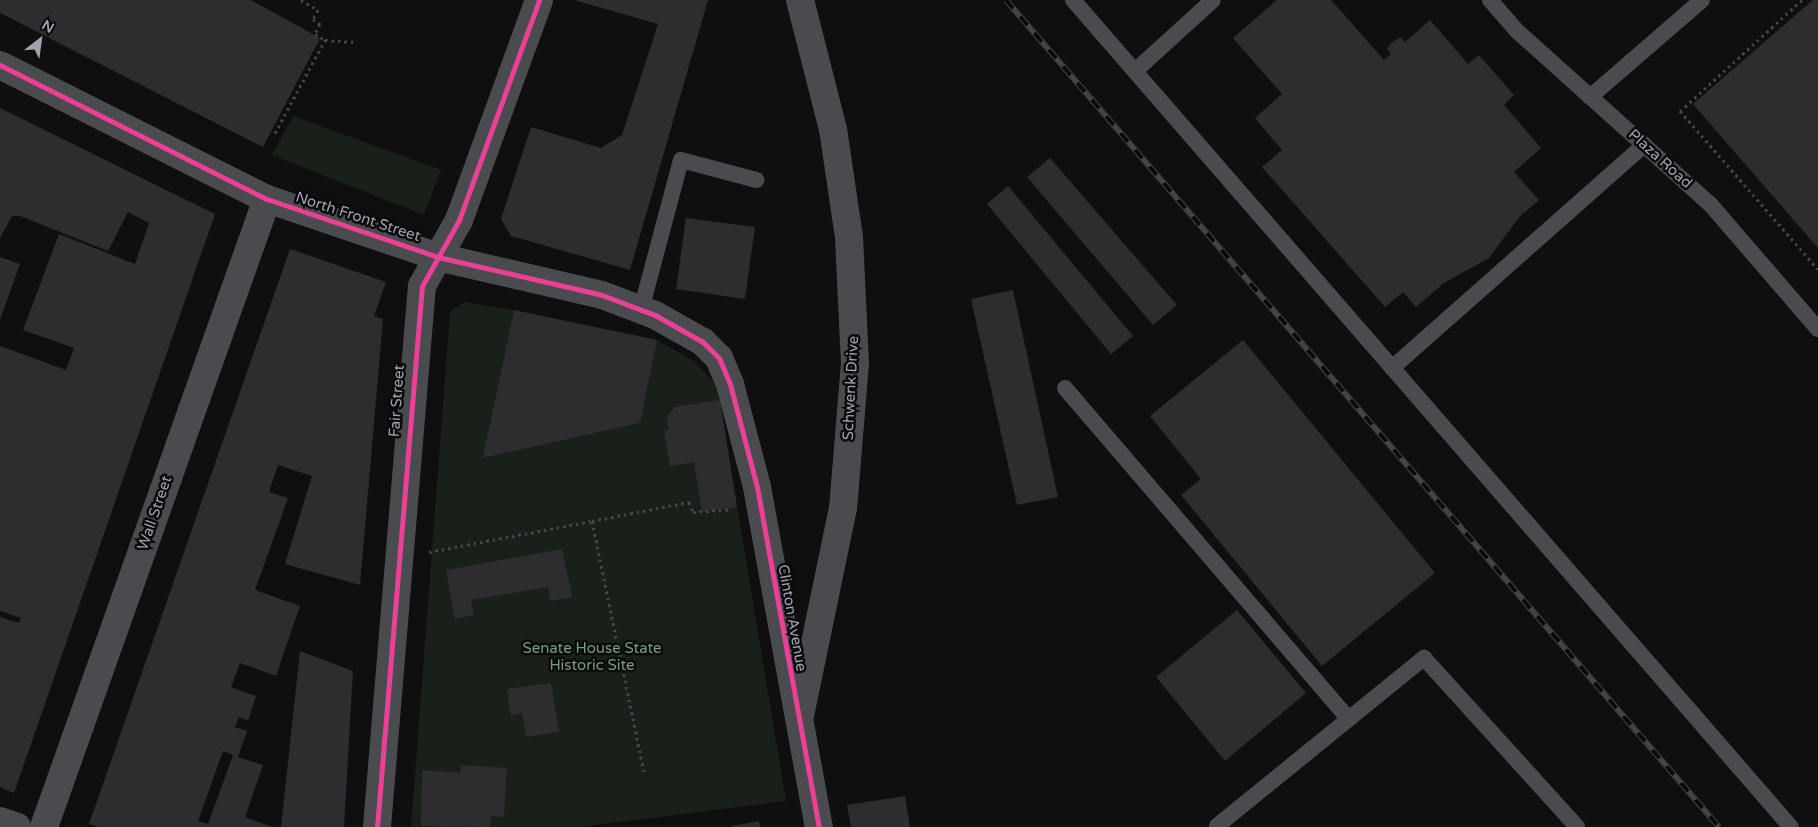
<!DOCTYPE html>
<style>
body{margin:0}
#map{position:relative;width:1818px;height:827px;overflow:hidden;background:#0f0f10;font-family:"Varela Round",sans-serif}
div>[style]{position:absolute}
[style*='--x']{left:calc(var(--x)*1px);top:calc(var(--y)*1px);width:calc(var(--w)*1px);rotate:calc(var(--a)*1deg)}
.green>*{inset:0;background:#19201a}
.building>*{inset:0;background:#2d2d2f}
.path>*{height:3px;margin-top:-1.5px;transform-origin:0;background:repeating-linear-gradient(90deg,#45464a 0 2.5px,transparent 0 6.5px)}
.lane>*{height:16px;margin:-8px;padding:0 8px;transform-origin:8px;border-radius:8px;background:#4a4b4f}
.street>*{height:28px;margin:-14px;padding:0 14px;transform-origin:14px;border-radius:14px;background:#4a4b4f}
.rail>*{height:5.5px;margin-top:-2.75px;transform-origin:0;background:repeating-linear-gradient(90deg,#0a0a0b 0 11px,#444549 0 22px);box-sizing:border-box;border-block:1px solid #444549}
.cycleway>*{height:5px;margin:-2.5px;padding:0 2.5px;transform-origin:2.5px;border-radius:2.5px;background:#ea4096}
span{translate:-50% -50%;white-space:nowrap;text-align:center;line-height:1.15;-webkit-text-stroke:5px #0a0a0b;paint-order:stroke}
.street-label{font-size:15px;color:#9fa4b2}
.park-label{font-size:15px;color:#759e7b}
.north{position:absolute;left:15px;top:15px;width:50px;height:50px;-webkit-text-stroke:4px #0a0a0b;paint-order:stroke;rotate:30deg;font-size:14px;font-weight:700;line-height:20px;text-align:center;color:#9fa4b2}
.north::after{content:'';display:block;margin:auto;width:18px;height:22px;background:#9fa4b2;clip-path:polygon(50% 0,100% 100%,50% 72%,0 100%)}
</style>
<div id="map">
<div class="green">
<i style="clip-path:polygon(293px 116px,441px 170px,424px 215px,272px 155px)"></i>
<i style="clip-path:polygon(465px 302px,514px 310px,484px 458px,640px 423px,657px 340px,694px 361px,717px 386px,786px 801px,581px 827px,411px 827px,450px 312px)"></i>
</div>
<div class="building">
<i style="clip-path:polygon(0 0,251px 0,320px 38px,263px 147px,0 13px)"></i>
<i style="clip-path:polygon(574px 0,708px 0,630px 270px,511px 236px,501px 219px,531px 127px,601px 148px,622px 135px,658px 24px)"></i>
<i style="clip-path:polygon(1277px 0,1331px 0,1384px 60px,1391px 54px,1387px 49px,1392px 42px,1401px 37px,1405px 42px,1430px 20px,1468px 64px,1479px 55px,1514px 95px,1504px 105px,1541px 148px,1514px 172px,1539px 200px,1520px 216px,1489px 258px,1444px 283px,1416px 307px,1403px 292px,1385px 307px,1262px 167px,1282px 150px,1255px 118px,1282px 94px,1233px 38px)"></i>
<i style="clip-path:polygon(1813px 0,1818px 0,1818px 248px,1693px 104px)"></i>
<i style="clip-path:polygon(0 108px,215px 214px,14px 793px,0 787px,0 617px,19px 623px,21px 618px,0 611px,0 346px,66px 370px,74px 348px,23px 330px,59px 234px,135px 264px,149px 223px,128px 212px,108px 251px,20px 216px,12px 216px,0 238px)"></i>
<i style="clip-path:polygon(1050px 158px,1177px 305px,1153px 325px,1027px 177px)"></i>
<i style="clip-path:polygon(1008px 186px,1133px 336px,1111px 354px,987px 204px)"></i>
<i style="clip-path:polygon(686px 218px,755px 227px,745px 299px,676px 289px)"></i>
<i style="clip-path:polygon(evenodd,290px 249px,386px 282px,374px 316px,383px 319px,360px 585px,285px 564px,312px 476px,278px 465px,269px 492px,288px 498px,255px 590px,300px 606px,276px 676px,240px 663px,231px 687px,256px 696px,248px 721px,239px 717px,235px 727px,247px 731px,238px 757px,263px 765px,245px 817px,272px 827px,98px 827px,89px 824px,290px 249px,223px 751px,233px 755px,208px 824px,198px 821px,223px 751px)"></i>
<i style="clip-path:polygon(0 257px,20px 264px,0 320px)"></i>
<i style="clip-path:polygon(1013px 290px,1058px 497px,1017px 505px,971px 299px)"></i>
<i style="clip-path:polygon(514px 310px,657px 340px,640px 423px,483px 458px)"></i>
<i style="clip-path:polygon(1243px 340px,1435px 573px,1322px 666px,1181px 495px,1201px 479px,1150px 416px)"></i>
<i style="clip-path:polygon(720px 400px,737px 507px,702px 512px,694px 462px,670px 466px,664px 431px,669px 430px,667px 417px,675px 407px)"></i>
<i style="clip-path:polygon(562px 549px,572px 597px,551px 601px,548px 587px,471px 600px,474px 615px,455px 619px,446px 570px)"></i>
<i style="clip-path:polygon(1237px 610px,1306px 693px,1225px 761px,1156px 677px)"></i>
<i style="clip-path:polygon(300px 651px,353px 671px,344px 827px,281px 827px)"></i>
<i style="clip-path:polygon(551px 683px,559px 732px,526px 737px,522px 713px,511px 715px,507px 689px)"></i>
<i style="clip-path:polygon(461px 765px,507px 768px,504px 817px,491px 816px,490px 827px,421px 826px,422px 770px,461px 773px)"></i>
<i style="clip-path:polygon(905px 796px,910px 827px,851px 827px,847px 805px)"></i>
<i style="clip-path:polygon(759px 821px,760px 827px,732px 827px,732px 826px)"></i>
</div>
<div class="path">
<i style="--x:301;--y:0;--w:20;--a:30"></i>
<i style="--x:318;--y:10;--w:10;--a:119"></i>
<i style="--x:313;--y:19;--w:9;--a:36"></i>
<i style="--x:320;--y:24;--w:11;--a:117"></i>
<i style="--x:315;--y:34;--w:12;--a:31"></i>
<i style="--x:1802;--y:0;--w:165;--a:137.7"></i>
<i style="--x:1680;--y:111;--w:210;--a:48.9"></i>
<i style="--x:275;--y:133;--w:106;--a:-61.7"></i>
<i style="--x:325;--y:40;--w:29;--a:4"></i>
<i style="--x:592;--y:521;--w:99;--a:-11.1"></i>
<i style="--x:689;--y:502;--w:11;--a:68"></i>
<i style="--x:693;--y:512;--w:39;--a:-4"></i>
<i style="--x:429;--y:552;--w:166;--a:-10.8"></i>
<i style="--x:592;--y:521;--w:256;--a:78.3"></i>
</div>
<div class="lane">
<i style="--x:1073;--y:0;--w:1095;--a:49.04"></i>
<i style="--x:1490;--y:0;--w:41;--a:48.9"></i>
<i style="--x:1517;--y:31;--w:259;--a:41.9"></i>
<i style="--x:1710;--y:204;--w:165;--a:49.2"></i>
<i style="--x:1135;--y:71;--w:105;--a:-42.3"></i>
<i style="--x:1590;--y:97;--w:148;--a:-40.9"></i>
<i style="--x:641;--y:310;--w:155;--a:-75.1"></i>
<i style="--x:681;--y:160;--w:78;--a:14.9"></i>
<i style="--x:1392;--y:368;--w:337;--a:-41.5"></i>
<i style="--x:1065;--y:388;--w:436;--a:49.4"></i>
<i style="--x:1217;--y:826;--w:267;--a:-39.1"></i>
<i style="--x:1424;--y:658;--w:228;--a:47.8"></i>
</div>
<div class="street">
<i style="--x:800;--y:0;--w:133;--a:75.7"></i>
<i style="--x:833;--y:129;--w:109;--a:81.6"></i>
<i style="--x:849;--y:237;--w:126;--a:87.3"></i>
<i style="--x:855;--y:363;--w:145;--a:94.7"></i>
<i style="--x:843;--y:508;--w:211;--a:101.7"></i>
<i style="--x:0;--y:65;--w:299;--a:26.7"></i>
<i style="--x:267;--y:199;--w:181;--a:18.7"></i>
<i style="--x:438;--y:257;--w:168;--a:13"></i>
<i style="--x:602;--y:295;--w:57;--a:20.7"></i>
<i style="--x:655;--y:315;--w:55;--a:29.4"></i>
<i style="--x:703;--y:342;--w:23;--a:45"></i>
<i style="--x:719;--y:358;--w:28;--a:67"></i>
<i style="--x:730;--y:384;--w:106;--a:75.3"></i>
<i style="--x:757;--y:487;--w:346;--a:79.7"></i>
<i style="--x:0;--y:821;--w:18;--a:19"></i>
<i style="--x:44;--y:827;--w:666;--a:-70.45"></i>
<i style="--x:377;--y:827;--w:543;--a:-85.25"></i>
<i style="--x:422;--y:286;--w:76;--a:-60.7"></i>
<i style="--x:459;--y:220;--w:234;--a:-70"></i>
</div>
<div class="rail">
<i style="--x:1006;--y:0;--w:1092;--a:49.23"></i>
</div>
<div class="cycleway">
<i style="--x:0;--y:65;--w:299;--a:26.7"></i>
<i style="--x:267;--y:199;--w:181;--a:18.7"></i>
<i style="--x:438;--y:257;--w:168;--a:13"></i>
<i style="--x:602;--y:295;--w:57;--a:20.7"></i>
<i style="--x:655;--y:315;--w:55;--a:29.4"></i>
<i style="--x:703;--y:342;--w:23;--a:45"></i>
<i style="--x:719;--y:358;--w:28;--a:67"></i>
<i style="--x:730;--y:384;--w:106;--a:75.3"></i>
<i style="--x:757;--y:487;--w:346;--a:79.7"></i>
<i style="--x:377;--y:827;--w:543;--a:-85.25"></i>
<i style="--x:422;--y:286;--w:76;--a:-60.7"></i>
<i style="--x:459;--y:220;--w:234;--a:-70"></i>
</div>
<div class="street-label">
<span style="left:1660px;top:159px;rotate:42deg">Plaza Road</span>
<span style="left:358px;top:217px;rotate:18deg">North Front Street</span>
<span style="left:851px;top:388px;rotate:-87deg">Schwenk Drive</span>
<span style="left:397px;top:401px;rotate:-86deg">Fair Street</span>
<span style="left:155px;top:513px;rotate:-71deg">Wall Street</span>
<span style="left:792px;top:618px;rotate:80deg">Clinton Avenue</span>
</div>
<div class="park-label">
<span style="left:592px;top:657px">Senate House State<br>Historic Site</span>
</div>
<div class="north">N</div>
</div>
